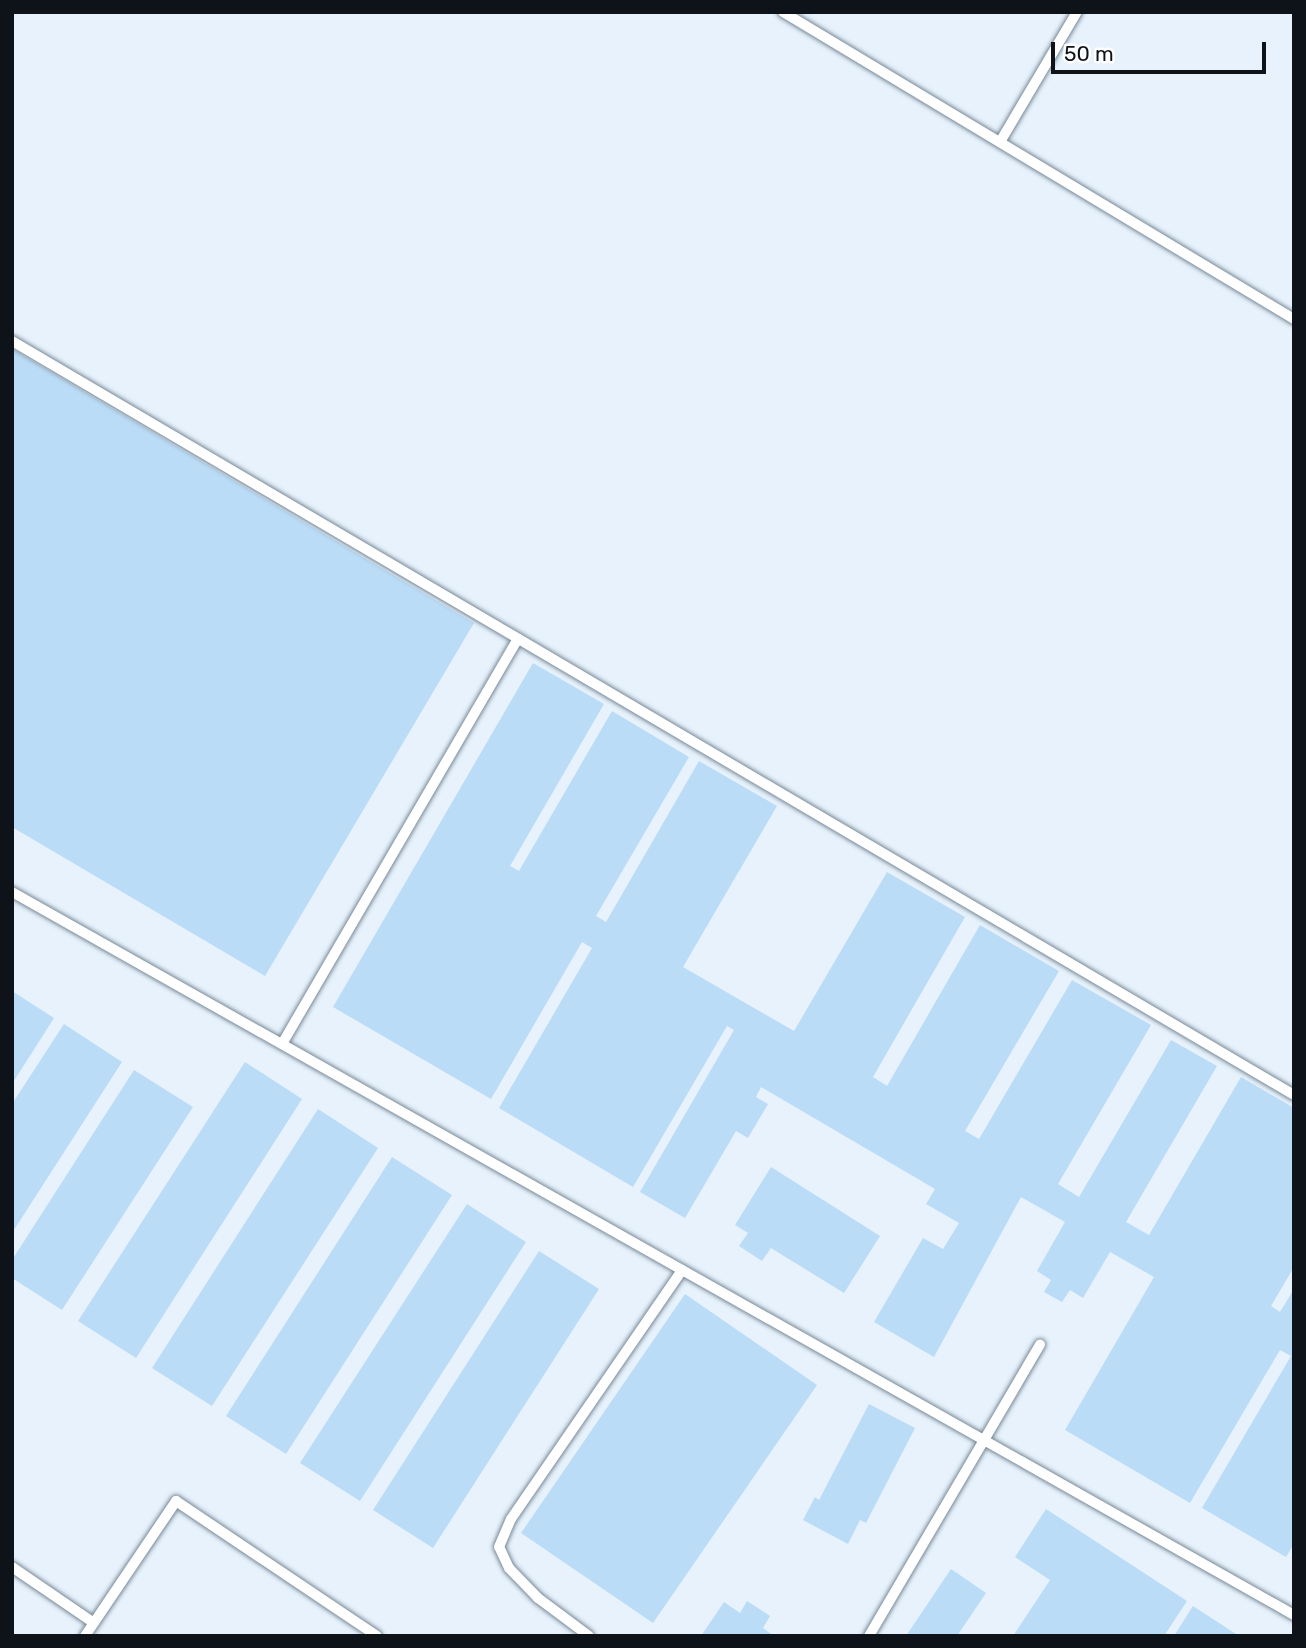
<!DOCTYPE html>
<style>
body{margin:0}
#map{position:relative;width:1306px;height:1648px;overflow:hidden;background:#e7f2fc;font-family:Rubik,sans-serif}
div>[style]{position:absolute}
[style*='--x']{left:calc(var(--x)*1px);top:calc(var(--y)*1px);width:calc(var(--w)*1px);rotate:calc(var(--a)*1deg)}
.building>*{inset:0;background:#bbdcf7}
.roads{filter:drop-shadow(0 0 2px #778997) drop-shadow(0 0 2px #778997)}
.service>*{height:10px;margin:-5px;padding:0 5px;transform-origin:5px;border-radius:5px;background:#fff}
span{translate:-50% -50%;white-space:nowrap;text-align:center;line-height:1.15;-webkit-text-stroke:6px #fefefe;paint-order:stroke}
.frame{position:absolute;inset:0;border:14px solid #0d1319;pointer-events:none}
.scale{position:absolute;left:1051px;top:42px;width:215px;height:32px;box-sizing:border-box;border:4px solid #0d1319;border-top:0;padding-left:9px;font-size:21px;line-height:24px;white-space:nowrap;color:#0d1319;-webkit-text-stroke:5px #fefefe;paint-order:stroke}
</style>
<div id="map">
<div class="building">
<i style="clip-path:polygon(12px 349px,474px 623px,265px 976px,12px 827px)"></i>
<i style="clip-path:polygon(533px 663px,604px 704px,510px 866px,519px 871px,612px 711px,689px 757px,596px 916px,606px 922px,699px 761px,777px 806px,683px 967px,794px 1031px,887px 872px,965px 917px,873px 1077px,887px 1086px,980px 925px,1059px 971px,965px 1131px,979px 1139px,1072px 980px,1151px 1025px,1058px 1184px,1079px 1197px,1171px 1040px,1217px 1066px,1126px 1222px,1149px 1235px,1241px 1077px,1294px 1108px,1294px 1267px,1271px 1306px,1280px 1312px,1294px 1289px,1294px 1544px,1286px 1557px,1202px 1508px,1291px 1356px,1280px 1350px,1190px 1503px,1065px 1430px,1154px 1277px,1110px 1252px,1083px 1298px,1070px 1290px,1062px 1302px,1044px 1292px,1051px 1280px,1037px 1271px,1065px 1222px,1021px 1197px,934px 1357px,874px 1322px,923px 1238px,943px 1249px,959px 1223px,926px 1204px,935px 1189px,761px 1087px,756px 1097px,768px 1104px,748px 1138px,736px 1131px,685px 1218px,640px 1192px,734px 1030px,727px 1026px,633px 1187px,499px 1108px,592px 948px,582px 942px,491px 1099px,333px 1007px)"></i>
<i style="clip-path:polygon(12px 991px,54px 1018px,12px 1084px)"></i>
<i style="clip-path:polygon(64px 1024px,122px 1062px,12px 1233px,12px 1104px)"></i>
<i style="clip-path:polygon(245px 1062px,302px 1099px,136px 1358px,78px 1321px)"></i>
<i style="clip-path:polygon(134px 1070px,193px 1107px,62px 1310px,12px 1278px,12px 1260px)"></i>
<i style="clip-path:polygon(318px 1109px,378px 1148px,212px 1406px,152px 1368px)"></i>
<i style="clip-path:polygon(392px 1157px,452px 1195px,286px 1454px,226px 1416px)"></i>
<i style="clip-path:polygon(771px 1167px,880px 1236px,844px 1293px,771px 1248px,762px 1261px,739px 1246px,748px 1233px,735px 1225px)"></i>
<i style="clip-path:polygon(467px 1204px,526px 1242px,360px 1501px,300px 1463px)"></i>
<i style="clip-path:polygon(539px 1251px,599px 1289px,433px 1548px,373px 1510px)"></i>
<i style="clip-path:polygon(685px 1294px,817px 1385px,653px 1623px,521px 1533px)"></i>
<i style="clip-path:polygon(869px 1404px,915px 1428px,866px 1523px,860px 1520px,848px 1544px,803px 1520px,815px 1497px,819px 1500px)"></i>
<i style="clip-path:polygon(1046px 1509px,1187px 1601px,1164px 1636px,1013px 1636px,1050px 1580px,1015px 1557px)"></i>
<i style="clip-path:polygon(951px 1569px,986px 1593px,957px 1636px,906px 1636px)"></i>
<i style="clip-path:polygon(747px 1601px,770px 1616px,763px 1628px,774px 1636px,701px 1636px,724px 1602px,740px 1613px)"></i>
<i style="clip-path:polygon(1193px 1606px,1239px 1636px,1174px 1636px)"></i>
</div>
<div class="roads">
<div class="service">
<i style="--x:783;--y:12;--w:596;--a:31"></i>
<i style="--x:1000;--y:142;--w:151;--a:-59.4"></i>
<i style="--x:12;--y:341;--w:1487;--a:30.46"></i>
<i style="--x:12;--y:892;--w:1472;--a:29.42"></i>
<i style="--x:282;--y:1044;--w:469;--a:-59.8"></i>
<i style="--x:12;--y:1567;--w:99;--a:34.3"></i>
<i style="--x:85;--y:1636;--w:163;--a:-56"></i>
<i style="--x:176;--y:1501;--w:242;--a:33.9"></i>
<i style="--x:589;--y:1636;--w:64;--a:-143.3"></i>
<i style="--x:538;--y:1598;--w:42;--a:-134"></i>
<i style="--x:509;--y:1568;--w:23;--a:-115"></i>
<i style="--x:499;--y:1547;--w:30;--a:-67"></i>
<i style="--x:511;--y:1519;--w:302;--a:-55.5"></i>
<i style="--x:869;--y:1636;--w:338;--a:-59.6"></i>
</div>
</div>
<div class="frame"></div>
<div class="scale">50 m</div>
</div>
